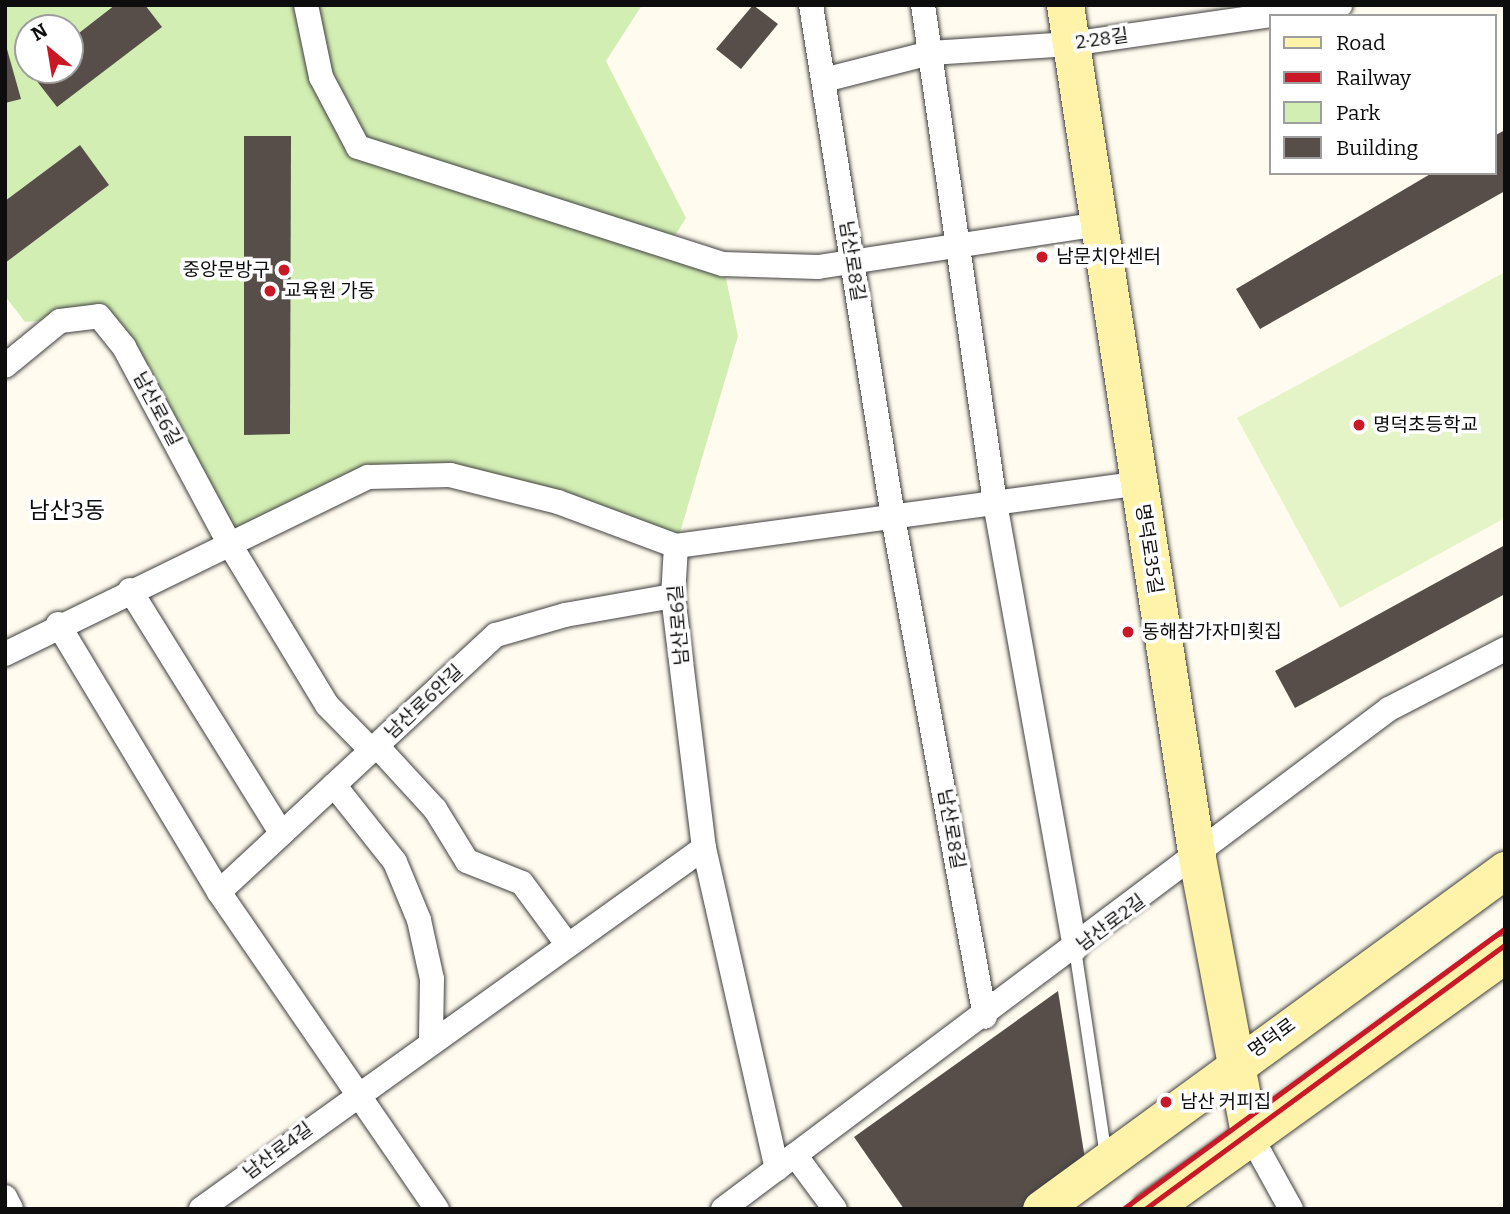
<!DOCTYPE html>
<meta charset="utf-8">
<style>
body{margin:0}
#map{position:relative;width:1510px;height:1214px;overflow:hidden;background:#fffbee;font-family:Bitter,"Noto Sans KR",serif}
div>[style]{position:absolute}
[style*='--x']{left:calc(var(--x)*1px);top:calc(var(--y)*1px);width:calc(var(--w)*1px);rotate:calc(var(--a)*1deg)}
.green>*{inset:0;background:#d3eeb3}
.pitch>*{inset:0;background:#e5f4c6}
.building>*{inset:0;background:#574e49}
.roads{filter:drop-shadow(0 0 2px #404040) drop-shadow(0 0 2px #404040)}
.lane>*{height:12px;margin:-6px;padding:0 6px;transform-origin:6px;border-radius:6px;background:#fff}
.street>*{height:24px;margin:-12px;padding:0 12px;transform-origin:12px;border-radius:12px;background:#fff}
.secondary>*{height:37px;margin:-18.5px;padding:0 18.5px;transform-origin:18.5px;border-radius:18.5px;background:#fff3a9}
.rail>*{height:5px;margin:-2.5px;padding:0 2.5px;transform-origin:2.5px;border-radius:2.5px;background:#cb1826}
.dots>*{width:19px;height:19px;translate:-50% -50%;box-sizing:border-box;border:4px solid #fff;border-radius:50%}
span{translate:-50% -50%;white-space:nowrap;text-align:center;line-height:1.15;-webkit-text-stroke:7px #fff;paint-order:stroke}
.street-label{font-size:19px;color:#0d0d0d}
.poi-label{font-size:19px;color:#0d0d0d}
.left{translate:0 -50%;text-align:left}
.right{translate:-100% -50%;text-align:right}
.quarter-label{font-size:23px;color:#0d0d0d}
.frame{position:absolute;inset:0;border:7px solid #0d0d0d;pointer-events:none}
.legend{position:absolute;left:1269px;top:14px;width:228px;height:161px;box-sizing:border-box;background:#fff;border:2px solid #9e9e9e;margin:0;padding:9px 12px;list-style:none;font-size:21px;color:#0d0d0d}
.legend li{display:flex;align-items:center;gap:14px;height:35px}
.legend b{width:35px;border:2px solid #9e9e9e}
.north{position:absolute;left:14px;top:14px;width:70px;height:70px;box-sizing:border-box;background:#fff;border:2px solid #9e9e9e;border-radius:50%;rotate:330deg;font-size:19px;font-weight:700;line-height:28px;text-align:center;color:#0d0d0d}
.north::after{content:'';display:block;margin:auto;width:24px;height:32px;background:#cb1826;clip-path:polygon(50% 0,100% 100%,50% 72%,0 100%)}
</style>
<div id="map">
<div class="green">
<i style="clip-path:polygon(evenodd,5px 5px,642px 5px,606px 61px,686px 218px,669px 245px,723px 264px,738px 336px,676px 546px,450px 475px,368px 477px,229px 543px,99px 316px,25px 322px,5px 296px,5px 5px,28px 28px,70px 28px,70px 70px,28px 70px,28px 28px)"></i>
</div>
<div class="pitch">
<i style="clip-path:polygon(1505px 272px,1505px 518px,1340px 608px,1237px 418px)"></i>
</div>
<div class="building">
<i style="clip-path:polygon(115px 5px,145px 5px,162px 27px,57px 107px,29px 71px,70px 70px,70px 40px)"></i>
<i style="clip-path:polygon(753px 5px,778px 24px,741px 69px,716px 49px)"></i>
<i style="clip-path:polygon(5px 42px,21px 99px,5px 103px)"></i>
<i style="clip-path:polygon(1505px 130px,1505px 191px,1260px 329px,1236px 289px,1432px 173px,1494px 173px,1494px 136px)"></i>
<i style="clip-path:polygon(244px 136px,291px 136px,290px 434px,244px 435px)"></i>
<i style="clip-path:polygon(80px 145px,109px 185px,5px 263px,5px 201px)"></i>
<i style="clip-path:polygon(1505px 545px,1505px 594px,1295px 708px,1275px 671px)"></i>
<i style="clip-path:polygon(1058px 991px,1086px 1165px,1028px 1209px,904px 1209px,854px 1137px)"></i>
</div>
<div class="roads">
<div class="lane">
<i style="--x:1075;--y:949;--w:210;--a:81.5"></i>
</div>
<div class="street">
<i style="--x:306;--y:5;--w:74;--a:78.2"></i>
<i style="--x:321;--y:77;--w:79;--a:62.1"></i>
<i style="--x:358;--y:147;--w:383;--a:17.8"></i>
<i style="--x:723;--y:264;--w:95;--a:1.8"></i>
<i style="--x:818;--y:267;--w:284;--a:-8.7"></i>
<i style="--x:811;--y:5;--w:519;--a:80.9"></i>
<i style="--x:893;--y:517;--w:508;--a:79.57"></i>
<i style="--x:923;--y:5;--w:503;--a:81.77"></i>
<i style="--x:995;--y:503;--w:453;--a:79.8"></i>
<i style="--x:824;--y:80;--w:109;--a:-14.3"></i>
<i style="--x:930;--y:53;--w:141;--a:-3.7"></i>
<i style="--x:1071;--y:44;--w:272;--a:-8.2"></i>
<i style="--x:5;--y:366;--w:71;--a:-39.3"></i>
<i style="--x:60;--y:321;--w:39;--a:-7"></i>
<i style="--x:99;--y:316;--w:40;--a:51"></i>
<i style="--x:124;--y:347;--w:222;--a:61.8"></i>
<i style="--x:229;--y:543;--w:189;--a:58.8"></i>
<i style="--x:327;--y:705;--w:64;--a:45.6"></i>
<i style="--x:676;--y:546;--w:50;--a:93.4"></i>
<i style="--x:673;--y:596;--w:254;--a:83"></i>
<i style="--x:704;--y:848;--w:329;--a:77.2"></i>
<i style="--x:130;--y:590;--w:287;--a:58.1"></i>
<i style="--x:58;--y:624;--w:313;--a:59"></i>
<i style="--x:219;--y:892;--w:385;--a:55.5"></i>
<i style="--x:5;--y:654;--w:404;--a:-26"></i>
<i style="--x:368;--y:477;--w:82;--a:-1.4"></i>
<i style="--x:450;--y:475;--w:111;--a:14"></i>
<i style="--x:558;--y:502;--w:126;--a:20.4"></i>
<i style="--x:676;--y:546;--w:467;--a:-7.7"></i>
<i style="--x:377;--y:746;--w:86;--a:47.4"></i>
<i style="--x:435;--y:809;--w:61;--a:58.4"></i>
<i style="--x:467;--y:861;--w:59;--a:21.8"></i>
<i style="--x:522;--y:883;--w:76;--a:53.6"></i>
<i style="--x:334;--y:785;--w:98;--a:51.6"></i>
<i style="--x:395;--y:862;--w:63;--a:67.5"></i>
<i style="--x:419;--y:920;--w:60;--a:77.6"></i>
<i style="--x:432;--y:979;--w:60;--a:91"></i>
<i style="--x:219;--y:892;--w:378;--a:-42.9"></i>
<i style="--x:496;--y:635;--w:72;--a:-16.2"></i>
<i style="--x:565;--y:615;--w:110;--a:-10"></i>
<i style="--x:1249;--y:1133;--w:87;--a:61.1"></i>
<i style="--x:795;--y:1155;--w:67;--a:53.5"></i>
<i style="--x:5;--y:1197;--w:13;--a:63"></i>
<i style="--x:201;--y:1209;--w:619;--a:-35.67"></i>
<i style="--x:723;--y:1209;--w:833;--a:-36.9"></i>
<i style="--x:1389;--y:709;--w:131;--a:-27.3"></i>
</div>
<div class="secondary">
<i style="--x:1065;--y:5;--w:863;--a:81.2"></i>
<i style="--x:1197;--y:858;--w:280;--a:79.3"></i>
<i style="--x:1041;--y:1209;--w:575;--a:-36.15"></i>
<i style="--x:1150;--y:1209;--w:437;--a:-35.7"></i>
</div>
</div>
<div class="rail">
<i style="--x:1123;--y:1209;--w:474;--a:-36.3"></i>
<i style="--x:1145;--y:1209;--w:446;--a:-36.3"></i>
</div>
<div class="dots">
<i style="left:1042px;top:257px;background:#cb1826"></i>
<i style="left:284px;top:270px;background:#cb1826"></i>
<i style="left:270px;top:291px;background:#cb1826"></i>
<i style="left:1359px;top:425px;background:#cb1826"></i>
<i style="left:1128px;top:632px;background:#cb1826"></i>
<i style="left:1166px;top:1102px;background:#cb1826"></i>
</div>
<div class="street-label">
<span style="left:1102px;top:39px;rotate:-8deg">2·28길</span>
<span style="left:852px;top:261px;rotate:81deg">남산로8길</span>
<span style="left:157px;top:409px;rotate:62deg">남산로6길</span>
<span style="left:1149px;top:549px;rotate:81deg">명덕로35길</span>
<span style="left:679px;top:625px;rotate:-95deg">남산로6길</span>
<span style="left:424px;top:702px;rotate:-43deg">남산로6안길</span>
<span style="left:951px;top:829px;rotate:80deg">남산로8길</span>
<span style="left:1111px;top:923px;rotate:-37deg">남산로2길</span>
<span style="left:1272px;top:1038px;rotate:-36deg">명덕로</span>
<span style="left:278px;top:1151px;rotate:-37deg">남산로4길</span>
</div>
<div class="poi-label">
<span class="left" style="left:1056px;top:257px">남문치안센터</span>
<span class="right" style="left:270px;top:270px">중앙문방구</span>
<span class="left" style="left:284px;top:291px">교육원 가동</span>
<span class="left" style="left:1373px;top:425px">명덕초등학교</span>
<span class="left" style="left:1142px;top:632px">동해참가자미횟집</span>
<span class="left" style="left:1180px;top:1102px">남산 커피집</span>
</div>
<div class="quarter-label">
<span style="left:67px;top:510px">남산3동</span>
</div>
<div class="frame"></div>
<ul class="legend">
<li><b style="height:9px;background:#fff3a9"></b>Road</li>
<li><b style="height:9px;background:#cb1826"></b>Railway</li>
<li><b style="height:19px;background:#d3eeb3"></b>Park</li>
<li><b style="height:19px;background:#574e49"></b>Building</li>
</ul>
<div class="north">N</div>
</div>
